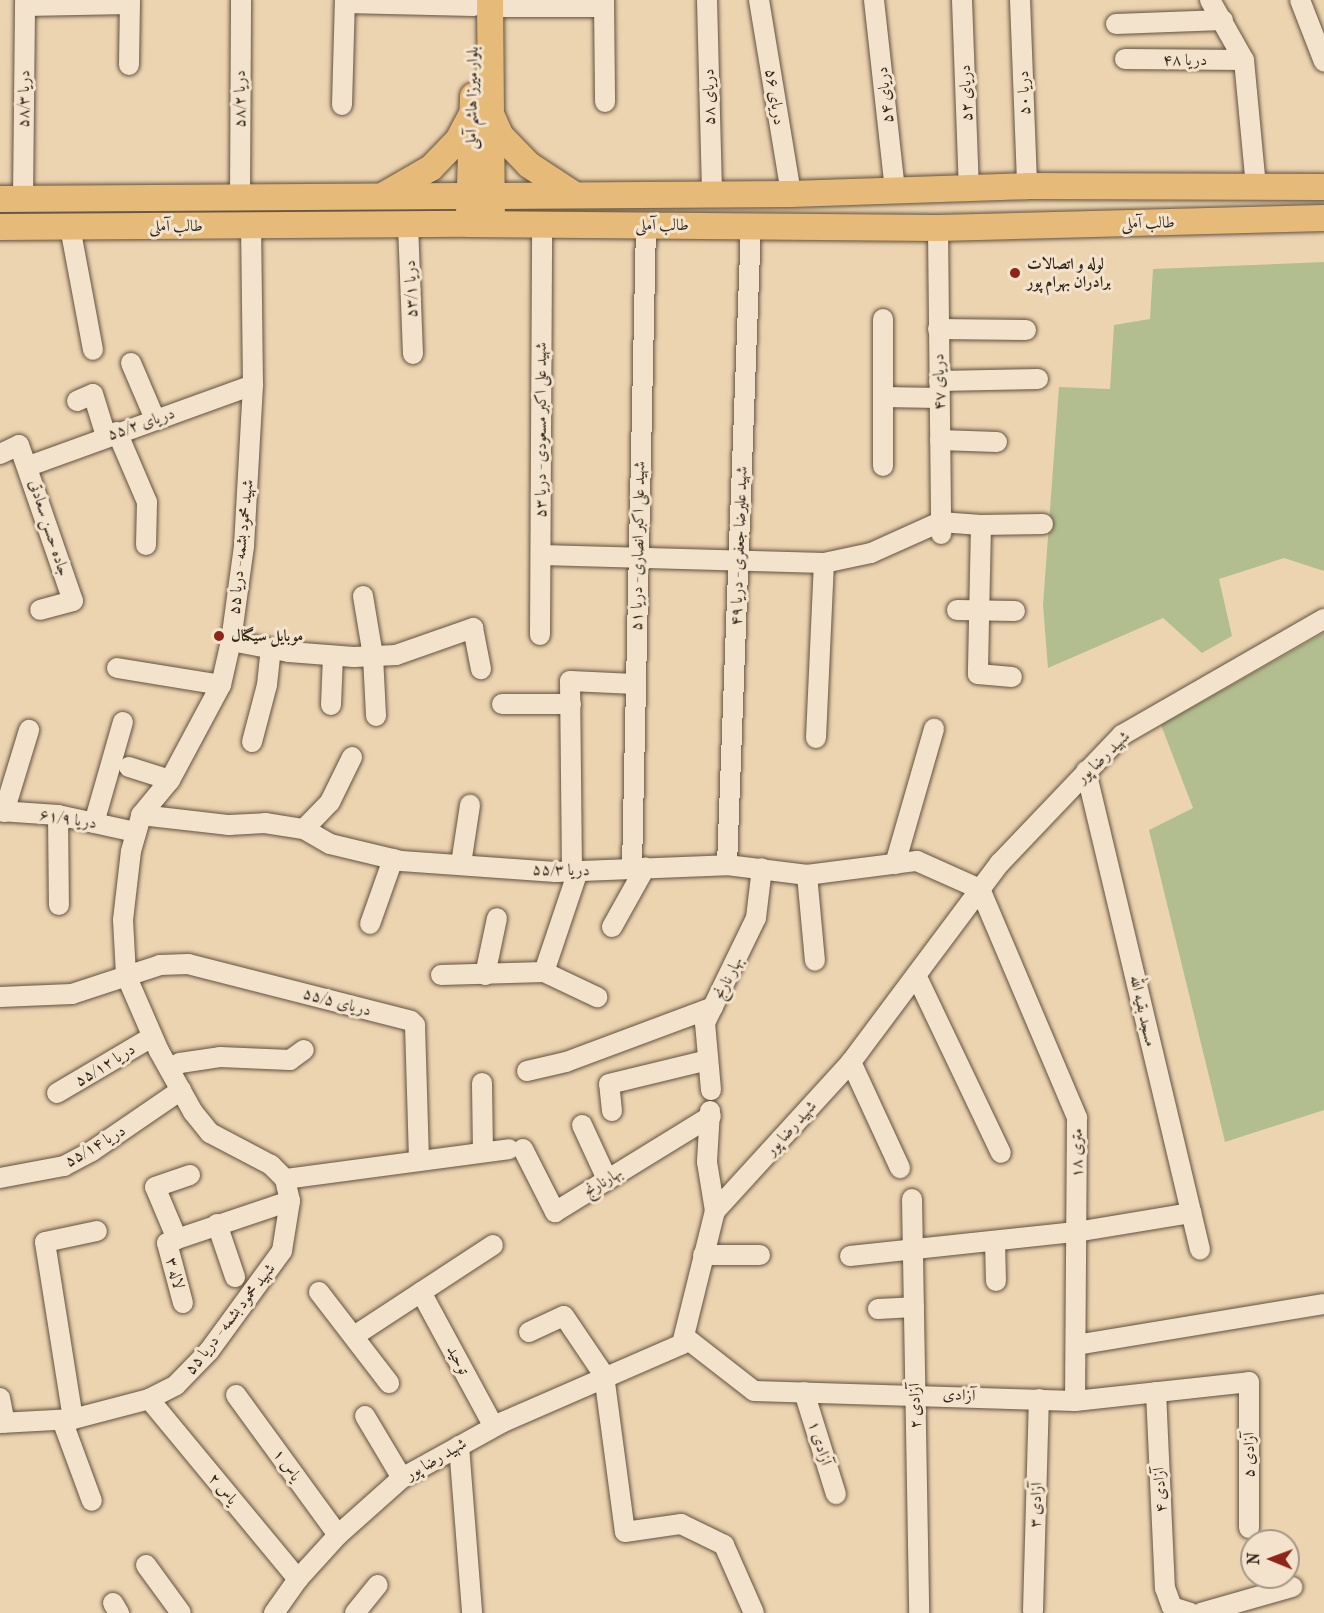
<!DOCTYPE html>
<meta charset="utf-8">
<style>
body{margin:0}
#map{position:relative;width:1324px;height:1613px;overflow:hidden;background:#edd4b0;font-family:"IM FELL French Canon",Amiri,serif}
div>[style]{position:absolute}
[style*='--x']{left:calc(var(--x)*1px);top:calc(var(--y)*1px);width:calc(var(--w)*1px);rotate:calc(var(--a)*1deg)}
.green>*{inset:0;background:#b2be90}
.roads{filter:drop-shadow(0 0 2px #615240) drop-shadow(0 0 2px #615240)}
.minor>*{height:20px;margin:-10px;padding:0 10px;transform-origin:10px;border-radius:10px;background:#f3e3cc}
.major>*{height:26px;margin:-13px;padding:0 13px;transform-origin:13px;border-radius:13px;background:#e6ba78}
.dots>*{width:16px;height:16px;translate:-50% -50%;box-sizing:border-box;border:3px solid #f3e3cc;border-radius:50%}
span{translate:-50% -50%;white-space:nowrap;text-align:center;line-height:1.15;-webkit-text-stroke:6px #f3e3cc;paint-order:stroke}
.street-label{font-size:16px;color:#32271a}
.poi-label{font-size:16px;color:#32271a;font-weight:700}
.left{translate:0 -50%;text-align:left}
.north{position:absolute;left:1240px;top:1529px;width:60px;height:60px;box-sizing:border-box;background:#f3e3cc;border:2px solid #a69885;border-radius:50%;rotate:271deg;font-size:16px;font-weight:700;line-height:24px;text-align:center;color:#32271a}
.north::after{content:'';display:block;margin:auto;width:21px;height:27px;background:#8f2418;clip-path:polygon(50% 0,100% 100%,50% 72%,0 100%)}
</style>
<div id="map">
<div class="green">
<i style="clip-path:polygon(1324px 262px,1324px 571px,1284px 558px,1219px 579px,1232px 636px,1202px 653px,1163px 618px,1048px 668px,1043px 605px,1059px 387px,1110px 389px,1114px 325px,1150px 319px,1153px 269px)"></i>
<i style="clip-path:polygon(1324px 633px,1324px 1110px,1225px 1142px,1149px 830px,1193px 808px,1161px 725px)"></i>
</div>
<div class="roads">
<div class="minor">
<i style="--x:604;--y:0;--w:102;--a:89.4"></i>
<i style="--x:707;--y:0;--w:194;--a:88.5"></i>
<i style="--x:759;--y:0;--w:197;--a:80.6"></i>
<i style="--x:874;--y:0;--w:191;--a:83.7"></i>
<i style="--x:962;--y:0;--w:187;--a:87.9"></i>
<i style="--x:1020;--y:0;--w:186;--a:87.8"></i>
<i style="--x:1210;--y:0;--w:69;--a:60.5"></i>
<i style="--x:1244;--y:60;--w:128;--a:84.6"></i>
<i style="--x:1300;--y:0;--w:66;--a:68.8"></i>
<i style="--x:345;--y:3;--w:129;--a:1.3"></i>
<i style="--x:25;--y:6;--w:105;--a:-1.1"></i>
<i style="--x:490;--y:7;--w:114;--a:0"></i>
<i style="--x:1116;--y:24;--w:107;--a:-2.1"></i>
<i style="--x:1125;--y:59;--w:119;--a:0.5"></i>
<i style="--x:129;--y:65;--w:65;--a:-89.1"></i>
<i style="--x:342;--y:105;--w:105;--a:-88.4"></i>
<i style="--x:240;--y:198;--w:198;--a:-89.7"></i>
<i style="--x:23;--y:199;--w:199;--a:-89.4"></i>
<i style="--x:408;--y:224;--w:130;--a:87.8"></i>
<i style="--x:70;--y:227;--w:125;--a:79.4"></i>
<i style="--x:938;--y:228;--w:306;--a:89.4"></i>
<i style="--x:938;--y:329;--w:88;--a:0.7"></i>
<i style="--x:131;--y:363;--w:61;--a:66.8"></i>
<i style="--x:939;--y:381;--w:99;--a:-1.2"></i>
<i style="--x:883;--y:397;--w:56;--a:1"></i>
<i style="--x:77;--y:401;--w:17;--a:-24"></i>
<i style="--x:93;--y:394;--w:44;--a:72.8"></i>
<i style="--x:117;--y:432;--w:76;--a:66.8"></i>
<i style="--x:147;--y:502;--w:43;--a:91.3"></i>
<i style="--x:940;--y:440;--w:57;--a:2"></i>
<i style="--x:0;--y:454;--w:21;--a:-25"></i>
<i style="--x:19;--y:445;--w:165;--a:70.9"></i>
<i style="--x:73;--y:601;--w:34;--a:165"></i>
<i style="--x:29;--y:466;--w:238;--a:-19.9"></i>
<i style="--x:883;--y:466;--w:147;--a:-90"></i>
<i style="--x:981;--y:525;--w:62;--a:-0.9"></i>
<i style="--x:541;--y:555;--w:283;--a:1.6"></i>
<i style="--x:824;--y:563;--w:48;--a:-12"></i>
<i style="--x:871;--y:553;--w:76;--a:-24.2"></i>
<i style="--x:940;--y:522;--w:41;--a:4.2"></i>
<i style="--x:981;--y:525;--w:149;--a:91.2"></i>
<i style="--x:978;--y:674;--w:34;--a:5"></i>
<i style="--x:363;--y:596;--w:61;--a:80.5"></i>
<i style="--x:373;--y:656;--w:60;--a:87.1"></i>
<i style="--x:957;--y:610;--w:58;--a:1"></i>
<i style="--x:540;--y:635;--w:411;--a:-89.7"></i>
<i style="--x:231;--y:641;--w:59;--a:10.7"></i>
<i style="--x:289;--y:652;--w:65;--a:4.4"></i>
<i style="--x:354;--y:657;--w:42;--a:-2.7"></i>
<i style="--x:396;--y:655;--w:82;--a:-19.3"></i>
<i style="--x:473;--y:628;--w:42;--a:79"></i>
<i style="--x:117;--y:668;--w:105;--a:9.3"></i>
<i style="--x:502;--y:704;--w:69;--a:0"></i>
<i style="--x:331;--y:705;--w:49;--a:-87.7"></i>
<i style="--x:816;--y:738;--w:175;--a:-87.4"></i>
<i style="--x:252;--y:742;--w:59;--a:-75.3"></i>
<i style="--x:267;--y:685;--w:36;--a:-84"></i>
<i style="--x:129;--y:767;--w:43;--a:17.6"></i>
<i style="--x:1086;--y:771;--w:492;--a:76.6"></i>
<i style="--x:0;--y:811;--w:58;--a:3.9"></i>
<i style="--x:58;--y:815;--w:79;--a:12.4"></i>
<i style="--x:4;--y:812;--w:86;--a:-73"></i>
<i style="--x:58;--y:815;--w:90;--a:89.4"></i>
<i style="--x:141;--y:815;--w:89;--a:6.5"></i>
<i style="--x:229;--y:825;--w:36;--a:-3"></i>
<i style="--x:265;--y:823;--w:39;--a:9"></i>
<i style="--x:304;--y:829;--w:30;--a:30"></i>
<i style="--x:330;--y:844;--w:73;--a:13.5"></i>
<i style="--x:401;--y:861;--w:155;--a:4.1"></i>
<i style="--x:556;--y:872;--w:171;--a:-2.3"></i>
<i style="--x:727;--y:865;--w:81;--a:7.1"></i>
<i style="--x:807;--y:875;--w:111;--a:-7.3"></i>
<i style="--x:917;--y:861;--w:69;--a:24"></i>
<i style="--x:980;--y:889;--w:249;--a:67"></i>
<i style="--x:1077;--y:1118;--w:283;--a:90.4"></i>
<i style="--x:94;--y:823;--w:105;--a:-74"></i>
<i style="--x:304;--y:829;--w:37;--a:-46"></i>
<i style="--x:330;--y:802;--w:50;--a:-63.9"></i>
<i style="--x:461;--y:864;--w:60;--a:-81.3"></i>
<i style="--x:895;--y:864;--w:141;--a:-73.9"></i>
<i style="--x:727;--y:865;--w:639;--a:-87.85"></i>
<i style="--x:632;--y:868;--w:643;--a:-88.75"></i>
<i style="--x:572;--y:872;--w:191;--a:-90.6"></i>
<i style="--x:570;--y:681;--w:65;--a:2.6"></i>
<i style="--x:807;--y:875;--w:86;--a:84.7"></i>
<i style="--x:370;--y:924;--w:69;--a:-70.5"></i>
<i style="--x:612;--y:927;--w:68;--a:-60.8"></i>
<i style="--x:544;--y:972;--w:107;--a:-71.4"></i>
<i style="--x:441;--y:975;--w:103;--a:-1.7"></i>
<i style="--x:544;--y:972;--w:59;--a:25.3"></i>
<i style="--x:485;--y:975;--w:58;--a:-78.1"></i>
<i style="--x:916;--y:975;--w:197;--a:64.5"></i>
<i style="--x:0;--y:997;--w:72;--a:-2.4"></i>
<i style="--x:72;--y:994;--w:93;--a:-18.2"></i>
<i style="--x:160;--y:965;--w:28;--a:-2"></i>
<i style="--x:188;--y:964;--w:230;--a:14.3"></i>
<i style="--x:411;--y:1021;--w:6;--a:45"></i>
<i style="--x:415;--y:1025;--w:135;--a:88.3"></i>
<i style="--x:851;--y:1062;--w:117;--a:65.2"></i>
<i style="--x:169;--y:1068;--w:12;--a:-24"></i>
<i style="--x:180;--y:1063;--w:40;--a:-8.5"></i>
<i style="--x:220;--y:1057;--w:70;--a:2.5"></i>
<i style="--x:290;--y:1060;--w:17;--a:-36"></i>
<i style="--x:527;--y:1071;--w:40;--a:-13"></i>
<i style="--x:566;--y:1062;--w:157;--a:-20.5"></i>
<i style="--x:482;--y:1083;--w:69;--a:89.2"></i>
<i style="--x:711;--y:1090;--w:67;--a:-95.1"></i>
<i style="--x:705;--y:1023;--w:117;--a:-64.1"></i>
<i style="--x:756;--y:918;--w:50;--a:-83.2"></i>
<i style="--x:57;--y:1093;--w:110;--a:-30.5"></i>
<i style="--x:612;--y:1111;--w:27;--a:-96"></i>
<i style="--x:609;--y:1084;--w:102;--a:-13.6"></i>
<i style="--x:710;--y:1111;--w:51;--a:93.4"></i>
<i style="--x:707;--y:1162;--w:50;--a:80.7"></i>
<i style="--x:582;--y:1125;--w:60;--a:65.2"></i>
<i style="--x:523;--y:1149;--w:71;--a:63.1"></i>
<i style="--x:555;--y:1212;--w:183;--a:-31.6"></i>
<i style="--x:0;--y:1178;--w:65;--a:-10.6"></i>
<i style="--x:64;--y:1166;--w:32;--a:-28"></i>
<i style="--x:92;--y:1151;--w:108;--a:-34.4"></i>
<i style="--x:285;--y:1179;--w:226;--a:-7.6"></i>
<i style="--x:912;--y:1199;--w:414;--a:89"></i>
<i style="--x:217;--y:1224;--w:56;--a:71.2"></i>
<i style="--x:177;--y:1239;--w:119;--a:-18.6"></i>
<i style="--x:995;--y:1241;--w:40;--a:88.6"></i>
<i style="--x:703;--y:1255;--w:57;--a:0"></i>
<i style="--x:850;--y:1256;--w:227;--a:-6.1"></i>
<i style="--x:1076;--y:1232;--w:117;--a:-9.4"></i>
<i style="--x:319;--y:1292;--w:115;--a:52.4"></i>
<i style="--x:421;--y:1292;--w:153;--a:61.6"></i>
<i style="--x:183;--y:1303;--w:62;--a:-104.9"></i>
<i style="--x:167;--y:1243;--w:11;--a:-22"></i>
<i style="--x:177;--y:1239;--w:56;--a:-112.9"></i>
<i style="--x:155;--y:1187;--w:37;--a:-19"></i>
<i style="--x:878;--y:1309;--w:36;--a:-3"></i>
<i style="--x:529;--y:1332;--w:38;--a:-25"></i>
<i style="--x:564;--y:1316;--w:71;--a:55.9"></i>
<i style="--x:604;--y:1375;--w:158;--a:82.4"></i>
<i style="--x:625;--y:1532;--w:57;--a:-8.1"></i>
<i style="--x:681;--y:1524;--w:48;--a:26"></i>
<i style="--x:724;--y:1545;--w:74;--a:66.2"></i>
<i style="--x:354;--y:1336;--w:166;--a:-33.2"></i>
<i style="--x:686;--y:1338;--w:86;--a:37.9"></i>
<i style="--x:754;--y:1391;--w:321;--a:1.8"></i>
<i style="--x:1075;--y:1401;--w:175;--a:-6.2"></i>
<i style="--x:1249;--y:1382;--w:146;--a:90"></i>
<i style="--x:1076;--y:1345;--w:251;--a:-9.4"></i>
<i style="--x:804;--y:1392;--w:107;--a:72.6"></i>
<i style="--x:1156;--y:1392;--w:196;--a:87.4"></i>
<i style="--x:1165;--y:1588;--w:20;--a:70"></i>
<i style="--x:1172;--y:1607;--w:19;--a:18"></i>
<i style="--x:236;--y:1395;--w:173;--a:53.9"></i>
<i style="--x:0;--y:1398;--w:25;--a:79"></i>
<i style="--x:149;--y:1399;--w:234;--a:50.4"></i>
<i style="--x:365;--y:1416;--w:72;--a:59.2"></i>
<i style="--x:73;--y:1419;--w:179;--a:-99"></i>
<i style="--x:45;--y:1242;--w:53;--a:-11.9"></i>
<i style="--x:62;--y:1420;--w:86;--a:69.7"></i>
<i style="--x:0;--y:1423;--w:73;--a:-3.1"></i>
<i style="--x:73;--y:1419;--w:79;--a:-14.7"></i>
<i style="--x:149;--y:1399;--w:30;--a:-27"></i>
<i style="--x:176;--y:1385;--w:47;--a:-45.9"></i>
<i style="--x:209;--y:1351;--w:124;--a:-53.9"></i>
<i style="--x:282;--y:1251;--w:51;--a:-80.9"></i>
<i style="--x:290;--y:1201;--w:23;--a:-103"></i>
<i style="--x:285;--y:1179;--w:20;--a:-135"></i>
<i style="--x:271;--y:1165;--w:69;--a:-152.3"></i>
<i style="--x:210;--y:1133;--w:27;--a:-129"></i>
<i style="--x:193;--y:1112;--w:70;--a:-119.1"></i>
<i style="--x:159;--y:1051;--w:83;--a:-113.5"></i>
<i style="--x:126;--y:975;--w:55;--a:-93.1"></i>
<i style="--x:123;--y:920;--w:69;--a:-83.4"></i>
<i style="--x:131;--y:851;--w:37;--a:-74"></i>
<i style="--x:141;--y:815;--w:45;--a:-50.4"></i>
<i style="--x:170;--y:780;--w:108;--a:-61.8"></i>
<i style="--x:221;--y:685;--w:45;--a:-77.2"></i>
<i style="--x:231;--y:641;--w:96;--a:-82.2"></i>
<i style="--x:244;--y:546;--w:161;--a:-86.8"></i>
<i style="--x:253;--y:385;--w:159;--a:-90.7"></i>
<i style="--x:459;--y:1446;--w:168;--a:85.5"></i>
<i style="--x:146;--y:1565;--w:59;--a:53.9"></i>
<i style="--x:113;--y:1603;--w:12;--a:59"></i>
<i style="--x:1033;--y:1611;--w:212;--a:-88.4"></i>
<i style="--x:274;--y:1613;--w:42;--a:-54.8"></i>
<i style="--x:298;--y:1579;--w:59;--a:-47.7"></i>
<i style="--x:338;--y:1535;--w:86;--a:-41.7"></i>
<i style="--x:402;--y:1478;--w:115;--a:-29"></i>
<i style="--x:503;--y:1422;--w:195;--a:-23.5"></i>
<i style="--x:682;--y:1344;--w:137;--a:-76.1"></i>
<i style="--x:715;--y:1211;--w:202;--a:-47.6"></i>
<i style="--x:851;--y:1062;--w:249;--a:-53.2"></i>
<i style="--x:1000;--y:863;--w:177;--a:-46.4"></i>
<i style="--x:1122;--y:735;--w:233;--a:-29.9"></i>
<i style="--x:355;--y:1613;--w:36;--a:-51"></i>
<i style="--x:1201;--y:1613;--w:95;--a:-15.9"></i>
</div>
<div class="major">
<i style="--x:490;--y:0;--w:213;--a:89.5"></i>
<i style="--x:491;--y:114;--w:24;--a:66"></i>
<i style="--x:501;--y:136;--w:40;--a:46"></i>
<i style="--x:529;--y:165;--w:55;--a:33.1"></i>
<i style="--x:384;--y:195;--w:54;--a:-29.9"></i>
<i style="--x:431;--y:168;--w:39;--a:-46"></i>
<i style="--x:458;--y:140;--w:30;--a:-62"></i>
<i style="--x:0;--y:199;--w:791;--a:-0.36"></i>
<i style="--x:791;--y:194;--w:236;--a:-1.9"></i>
<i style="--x:1027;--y:186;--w:297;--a:0.2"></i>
<i style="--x:469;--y:213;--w:117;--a:-88"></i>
<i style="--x:0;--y:227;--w:469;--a:-0.4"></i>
<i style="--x:469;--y:224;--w:469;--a:0.5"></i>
<i style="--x:938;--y:228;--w:386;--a:-1.5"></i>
</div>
</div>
<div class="dots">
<i style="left:1015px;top:273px;background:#8f2418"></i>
<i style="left:219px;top:636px;background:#8f2418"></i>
</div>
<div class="street-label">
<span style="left:1185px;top:60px">دریا ۴۸</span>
<span style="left:966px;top:93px;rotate:-92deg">دریای ۵۲</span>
<span style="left:1024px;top:93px;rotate:-92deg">دریا ۵۰</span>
<span style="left:885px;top:95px;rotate:-96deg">دریای ۵۴</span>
<span style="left:709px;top:97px;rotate:-91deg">دریای ۵۸</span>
<span style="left:775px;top:97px;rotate:81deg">دریای ۵۶</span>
<span style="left:472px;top:98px;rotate:-89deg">بلوار میرزا هاشم آملی</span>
<span style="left:24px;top:99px;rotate:-89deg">دریا ۵۸/۳</span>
<span style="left:240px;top:99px;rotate:-90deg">دریا ۵۸/۲</span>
<span style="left:1148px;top:223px;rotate:-1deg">طالب آملی</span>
<span style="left:662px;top:225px">طالب آملی</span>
<span style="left:176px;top:226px">طالب آملی</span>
<span style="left:411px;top:289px;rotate:-92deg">دریا ۵۳/۱</span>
<span style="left:939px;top:382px;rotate:-91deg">دریای ۴۷</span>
<span style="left:141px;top:424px;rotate:-19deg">دریای ۵۵/۲</span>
<span style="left:541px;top:430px;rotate:-90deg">شهید علی اکبر مسعودی - دریا ۵۳</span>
<span style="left:49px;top:528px;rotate:72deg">جاده حسن سعادتی</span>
<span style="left:638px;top:546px;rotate:-89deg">شهید علی اکبر انصاری - دریا ۵۱</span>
<span style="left:739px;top:546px;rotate:-88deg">شهید علیرضا جعفری - دریا ۴۹</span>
<span style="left:241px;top:547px;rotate:-84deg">شهید محمود بشمه - دریا ۵۵</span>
<span style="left:1103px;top:757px;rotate:-44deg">شهید رضا پور</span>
<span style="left:68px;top:819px;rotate:9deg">دریا ۶۱/۹</span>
<span style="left:561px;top:870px;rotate:1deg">دریا ۵۵/۳</span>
<span style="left:728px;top:978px;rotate:-63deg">بهار نارنج</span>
<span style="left:337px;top:1002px;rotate:15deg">دریای ۵۵/۵</span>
<span style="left:1143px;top:1011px;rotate:77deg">مسجد بقیه الله</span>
<span style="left:105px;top:1065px;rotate:-31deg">دریا ۵۵/۱۲</span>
<span style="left:791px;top:1128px;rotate:-48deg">شهید رضا پور</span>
<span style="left:95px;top:1146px;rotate:-30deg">دریا ۵۵/۱۴</span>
<span style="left:1077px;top:1153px;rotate:-90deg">۱۸ متری</span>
<span style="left:603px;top:1182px;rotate:-32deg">بهارنارنج</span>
<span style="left:175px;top:1273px;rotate:75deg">لاله ۳</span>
<span style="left:230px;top:1319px;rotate:-52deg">شهید محمود بشمه - دریا ۵۵</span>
<span style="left:458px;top:1360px;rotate:62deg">توحید</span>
<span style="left:959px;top:1395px;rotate:3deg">آزادی</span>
<span style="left:915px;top:1406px;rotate:-91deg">آزادی ۲</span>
<span style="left:820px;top:1443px;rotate:73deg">آزادی ۱</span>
<span style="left:1249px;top:1455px;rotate:-90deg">آزادی ۵</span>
<span style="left:436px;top:1459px;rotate:-30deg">شهید رضا پور</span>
<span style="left:287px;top:1465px;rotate:54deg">یاس ۱</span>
<span style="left:223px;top:1489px;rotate:50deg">یاس ۲</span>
<span style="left:1160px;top:1490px;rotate:-93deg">آزادی ۴</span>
<span style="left:1036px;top:1505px;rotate:-88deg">آزادی ۳</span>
</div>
<div class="poi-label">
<span class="left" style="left:1027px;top:273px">لوله و اتصالات<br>برادران بهرام پور</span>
<span class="left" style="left:231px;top:636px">موبایل سیگنال</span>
</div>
<div class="north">N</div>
</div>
